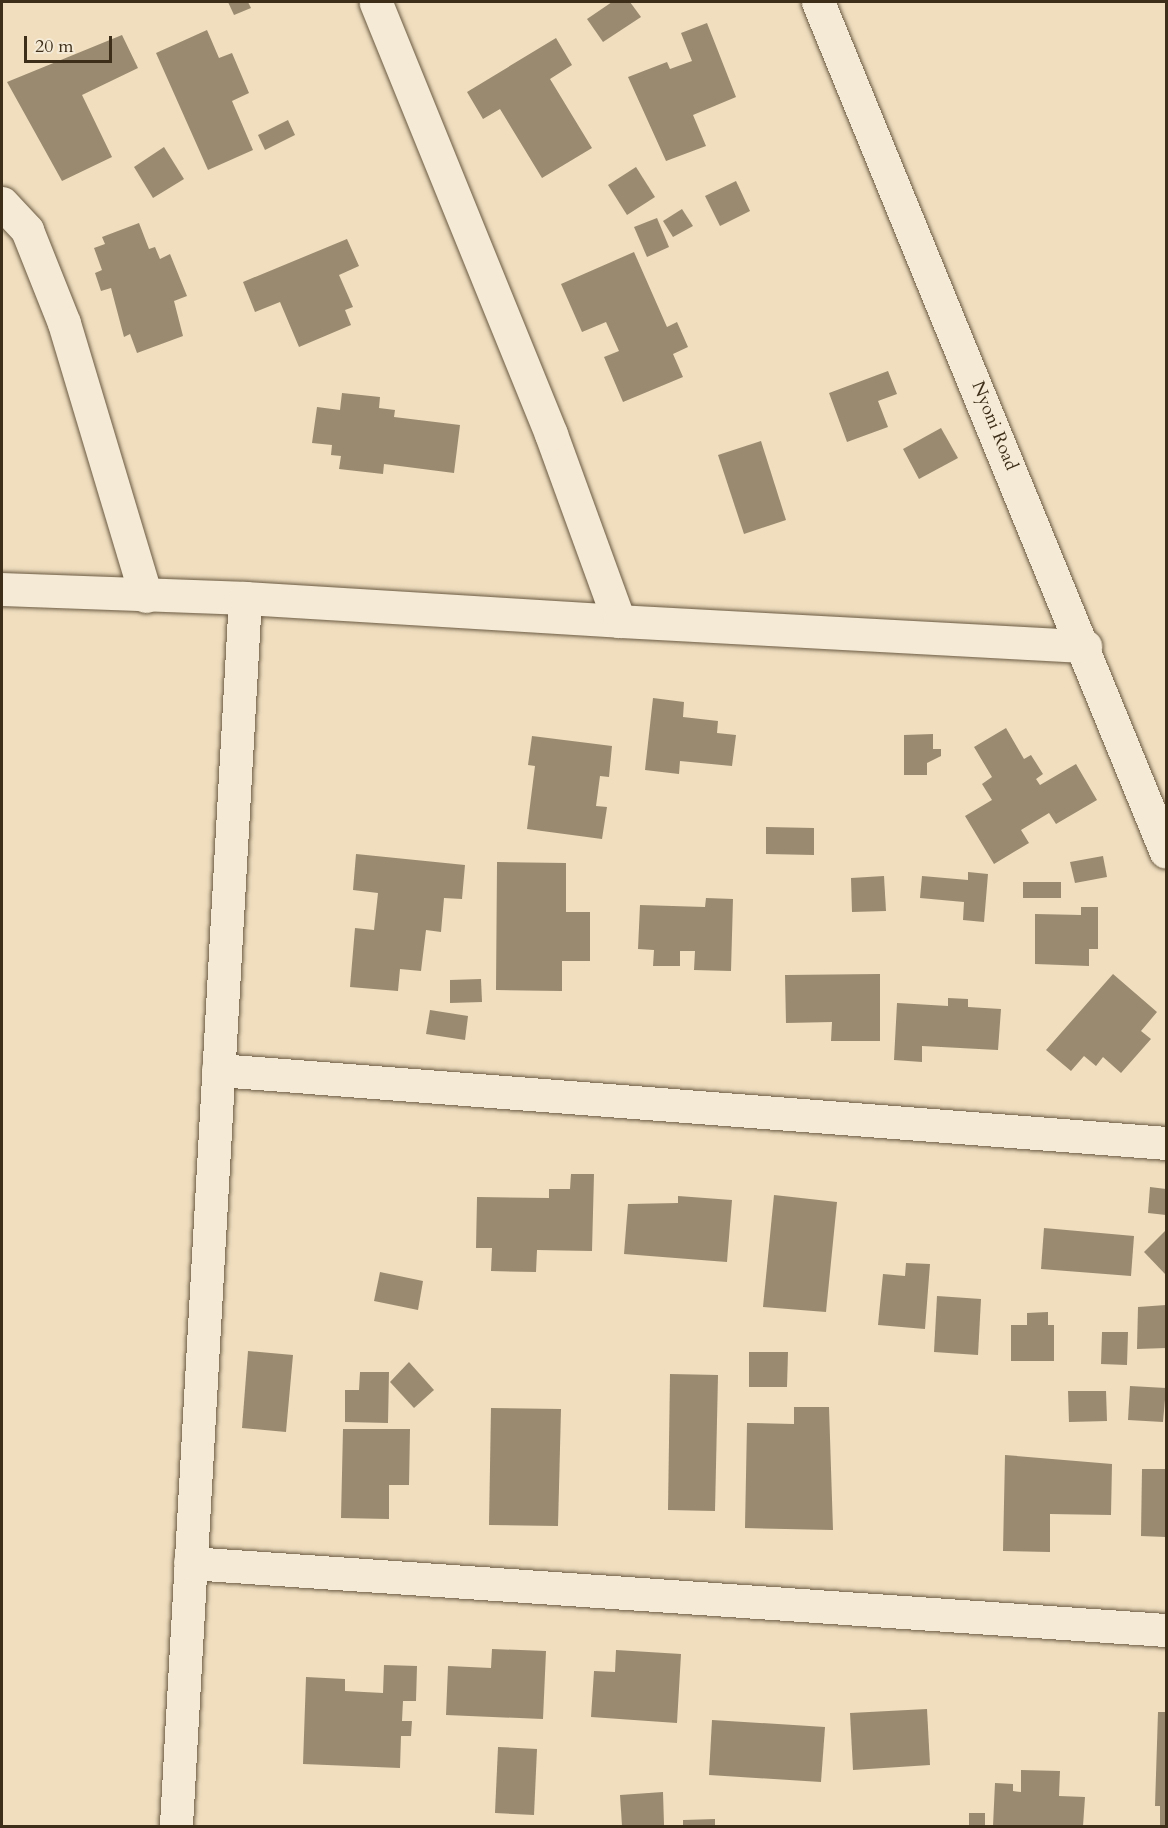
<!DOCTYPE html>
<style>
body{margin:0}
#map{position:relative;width:1168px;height:1828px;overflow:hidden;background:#f0debf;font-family:Cardo,serif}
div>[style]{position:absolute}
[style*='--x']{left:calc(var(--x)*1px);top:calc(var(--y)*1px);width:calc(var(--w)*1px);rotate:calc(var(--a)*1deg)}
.building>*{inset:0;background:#9a8a6f}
.roads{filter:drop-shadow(0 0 2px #6a5a42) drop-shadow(0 0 2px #6a5a42)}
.street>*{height:33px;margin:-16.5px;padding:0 16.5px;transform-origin:16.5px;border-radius:16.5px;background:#f5ead5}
span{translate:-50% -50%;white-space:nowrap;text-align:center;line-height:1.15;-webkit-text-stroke:4.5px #f5ead5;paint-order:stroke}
.street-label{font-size:18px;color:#3d2e19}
.frame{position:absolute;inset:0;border:3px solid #3d2e19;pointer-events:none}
.scale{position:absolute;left:24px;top:36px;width:88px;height:27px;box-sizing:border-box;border:3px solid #3d2e19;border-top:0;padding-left:8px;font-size:18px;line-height:21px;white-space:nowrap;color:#3d2e19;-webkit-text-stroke:4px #f5ead5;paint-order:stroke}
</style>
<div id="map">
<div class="building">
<i style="clip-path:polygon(228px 2px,248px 2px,251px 8px,234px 15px)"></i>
<i style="clip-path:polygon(612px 2px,630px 2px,641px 17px,603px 42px,587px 19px)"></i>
<i style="clip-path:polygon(707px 23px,736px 97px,693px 115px,706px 146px,666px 161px,628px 77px,667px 62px,670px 69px,692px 61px,681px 33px)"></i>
<i style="clip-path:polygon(207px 30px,219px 58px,232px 53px,249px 93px,232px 101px,253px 150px,208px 170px,156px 53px)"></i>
<i style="clip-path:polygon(122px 35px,138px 68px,82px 95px,112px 157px,62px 181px,7px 82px)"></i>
<i style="clip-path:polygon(556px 38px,572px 65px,550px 79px,592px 148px,542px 178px,500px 109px,483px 119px,467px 92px)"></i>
<i style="clip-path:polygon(288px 120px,295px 135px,265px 150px,258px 135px)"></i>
<i style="clip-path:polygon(164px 147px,184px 179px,153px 198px,134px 167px)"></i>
<i style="clip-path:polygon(636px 167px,655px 197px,627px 215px,608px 185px)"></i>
<i style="clip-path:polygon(736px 181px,750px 211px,720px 226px,705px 196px)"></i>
<i style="clip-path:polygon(682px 209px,693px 226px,673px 237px,663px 221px)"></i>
<i style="clip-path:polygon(657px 218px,669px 247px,647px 257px,634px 227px)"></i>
<i style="clip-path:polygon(139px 223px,149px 249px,155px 247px,160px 259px,170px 254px,187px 296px,174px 301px,183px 336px,137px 353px,130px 334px,124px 337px,111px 288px,101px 291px,95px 273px,102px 270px,94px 248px,105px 244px,102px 237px)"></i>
<i style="clip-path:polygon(347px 239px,359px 266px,339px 275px,353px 307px,345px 310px,351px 325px,299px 347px,280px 302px,255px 312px,243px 282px)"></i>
<i style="clip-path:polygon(634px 252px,667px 327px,677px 322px,688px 347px,673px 354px,683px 377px,623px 402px,604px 357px,619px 351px,606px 322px,582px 332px,561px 284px)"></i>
<i style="clip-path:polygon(888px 371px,897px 394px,878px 401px,888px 427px,847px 442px,829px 393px)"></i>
<i style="clip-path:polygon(342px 393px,380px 397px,379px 408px,395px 410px,394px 417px,460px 425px,454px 473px,384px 464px,383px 474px,339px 469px,341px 456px,331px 455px,332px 445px,312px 443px,317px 407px,340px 410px)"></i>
<i style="clip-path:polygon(941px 428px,958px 458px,919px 479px,903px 449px)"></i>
<i style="clip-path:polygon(761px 441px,786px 520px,744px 534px,718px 455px)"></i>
<i style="clip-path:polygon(653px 698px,684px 702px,683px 717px,718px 721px,717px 733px,736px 735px,732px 766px,680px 761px,679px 774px,645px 770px)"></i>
<i style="clip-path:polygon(1006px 728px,1024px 759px,1031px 755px,1043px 774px,1036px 779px,1040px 785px,1076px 764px,1097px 800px,1056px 824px,1049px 813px,1021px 830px,1029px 843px,994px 864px,965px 816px,992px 800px,982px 784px,992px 777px,974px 747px)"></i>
<i style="clip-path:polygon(933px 734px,933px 749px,941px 749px,941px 756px,927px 763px,927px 775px,904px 775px,904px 735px)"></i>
<i style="clip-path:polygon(532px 736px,612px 746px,609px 777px,600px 776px,596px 806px,607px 807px,602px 839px,527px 829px,535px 766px,528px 765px)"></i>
<i style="clip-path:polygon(766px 827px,814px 828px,814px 855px,766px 854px)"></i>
<i style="clip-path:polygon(356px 854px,465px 865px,462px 899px,444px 898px,441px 932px,426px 930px,421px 971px,400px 969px,398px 991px,350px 987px,355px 928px,374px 930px,378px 893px,353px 890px)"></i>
<i style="clip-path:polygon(1103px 856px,1107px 877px,1075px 883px,1070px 862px)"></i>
<i style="clip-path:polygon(497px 862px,566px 863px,566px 912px,590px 912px,590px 961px,562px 961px,562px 991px,496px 990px)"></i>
<i style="clip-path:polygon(968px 872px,988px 874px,984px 922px,963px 920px,964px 902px,920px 898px,922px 876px,968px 880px)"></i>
<i style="clip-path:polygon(884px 876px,886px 911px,852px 912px,851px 878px)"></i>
<i style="clip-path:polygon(1023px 882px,1061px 882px,1061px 898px,1023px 898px)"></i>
<i style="clip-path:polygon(706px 898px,733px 899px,731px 971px,694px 970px,695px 951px,680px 951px,680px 966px,653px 966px,654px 950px,638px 949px,640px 905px,705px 907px)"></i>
<i style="clip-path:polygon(1081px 907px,1098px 907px,1098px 949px,1089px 949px,1089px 966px,1035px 964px,1035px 914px,1081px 915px)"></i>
<i style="clip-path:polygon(880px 974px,880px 1041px,831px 1041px,832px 1022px,786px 1023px,785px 975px)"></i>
<i style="clip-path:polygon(1113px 974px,1157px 1012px,1141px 1031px,1151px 1039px,1121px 1073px,1103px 1057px,1096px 1066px,1084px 1056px,1071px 1071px,1046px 1050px)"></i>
<i style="clip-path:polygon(481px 979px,482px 1002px,450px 1003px,450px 980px)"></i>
<i style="clip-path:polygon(948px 998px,968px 999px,968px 1007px,1001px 1009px,998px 1050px,922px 1046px,922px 1062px,894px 1060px,897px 1003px,948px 1006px)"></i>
<i style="clip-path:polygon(430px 1010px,468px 1016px,465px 1040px,426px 1034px)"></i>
<i style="clip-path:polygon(571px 1174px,594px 1174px,592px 1251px,537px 1250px,536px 1272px,491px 1271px,492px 1248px,476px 1248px,477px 1197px,549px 1198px,549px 1189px,570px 1189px)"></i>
<i style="clip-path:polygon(1150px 1187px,1166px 1189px,1166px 1215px,1148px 1213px)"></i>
<i style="clip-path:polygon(774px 1195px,837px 1202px,826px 1312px,763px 1307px)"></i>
<i style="clip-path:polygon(678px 1196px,732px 1200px,727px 1262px,624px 1254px,628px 1204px,678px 1203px)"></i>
<i style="clip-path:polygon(1044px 1228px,1134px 1236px,1131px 1276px,1041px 1269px)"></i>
<i style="clip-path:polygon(1165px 1231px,1166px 1233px,1166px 1275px,1144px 1252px)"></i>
<i style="clip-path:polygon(906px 1263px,930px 1264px,925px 1329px,878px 1325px,883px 1274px,905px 1276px)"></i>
<i style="clip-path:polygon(380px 1272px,423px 1281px,418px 1310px,374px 1301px)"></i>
<i style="clip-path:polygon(937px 1296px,981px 1299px,978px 1355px,934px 1352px)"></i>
<i style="clip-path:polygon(1166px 1305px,1166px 1348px,1137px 1349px,1138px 1307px)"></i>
<i style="clip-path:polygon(1048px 1312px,1048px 1325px,1054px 1325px,1054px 1361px,1011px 1361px,1011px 1325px,1027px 1325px,1027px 1313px)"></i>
<i style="clip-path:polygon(1102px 1332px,1128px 1332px,1127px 1365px,1101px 1364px)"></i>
<i style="clip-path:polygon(248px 1351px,293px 1355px,286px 1432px,242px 1428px)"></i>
<i style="clip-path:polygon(749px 1352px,788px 1352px,787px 1387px,749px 1387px)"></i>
<i style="clip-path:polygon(409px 1362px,434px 1390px,414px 1408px,390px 1382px)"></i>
<i style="clip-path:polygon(360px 1372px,389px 1372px,388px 1423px,345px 1422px,345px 1390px,359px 1390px)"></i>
<i style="clip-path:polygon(670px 1374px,718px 1375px,715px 1511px,668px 1510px)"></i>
<i style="clip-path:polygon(1130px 1386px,1166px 1388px,1163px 1422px,1128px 1420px)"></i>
<i style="clip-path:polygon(1068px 1391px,1106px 1391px,1107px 1421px,1069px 1422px)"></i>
<i style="clip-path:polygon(794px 1407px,829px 1407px,833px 1530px,745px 1528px,747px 1423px,794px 1424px)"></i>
<i style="clip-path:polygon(491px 1408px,561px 1409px,558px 1526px,489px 1525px)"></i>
<i style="clip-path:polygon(343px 1429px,410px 1429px,409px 1485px,389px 1485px,389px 1519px,341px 1518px)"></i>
<i style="clip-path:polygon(1005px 1455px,1112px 1464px,1111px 1515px,1050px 1514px,1050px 1552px,1003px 1551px)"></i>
<i style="clip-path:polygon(1142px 1469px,1166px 1469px,1166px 1537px,1141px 1536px)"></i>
<i style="clip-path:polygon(492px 1649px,546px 1651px,543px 1719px,446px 1715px,448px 1666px,491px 1668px)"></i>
<i style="clip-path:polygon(616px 1650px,681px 1654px,677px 1723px,591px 1717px,594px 1671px,615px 1672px)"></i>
<i style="clip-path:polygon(384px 1665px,417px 1666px,416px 1701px,403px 1701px,402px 1721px,412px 1721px,411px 1736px,401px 1736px,400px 1768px,303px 1764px,306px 1677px,345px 1679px,345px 1691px,383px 1693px)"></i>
<i style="clip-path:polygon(927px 1709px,930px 1765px,853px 1770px,850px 1713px)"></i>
<i style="clip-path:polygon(1158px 1712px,1166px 1712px,1166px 1826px,1160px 1826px,1160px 1806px,1155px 1806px)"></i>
<i style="clip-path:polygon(712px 1720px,825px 1727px,821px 1782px,709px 1775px)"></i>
<i style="clip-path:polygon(498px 1747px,537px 1749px,534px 1815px,495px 1813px)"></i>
<i style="clip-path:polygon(1021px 1770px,1060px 1771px,1059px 1796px,1085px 1797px,1083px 1826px,993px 1826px,995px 1783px,1013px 1784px,1013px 1791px,1021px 1792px)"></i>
<i style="clip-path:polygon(663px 1792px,664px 1825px,622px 1826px,620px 1795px)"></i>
<i style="clip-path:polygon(969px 1813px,985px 1813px,985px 1826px,969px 1826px)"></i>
<i style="clip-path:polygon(715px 1819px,715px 1826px,683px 1826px,683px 1820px)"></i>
</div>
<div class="roads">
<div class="street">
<i style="--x:818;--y:2;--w:918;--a:67.74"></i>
<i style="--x:2;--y:203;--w:37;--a:47"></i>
<i style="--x:27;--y:230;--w:100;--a:68.3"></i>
<i style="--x:64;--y:323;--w:285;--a:73.3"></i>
<i style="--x:2;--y:589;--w:243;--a:2.1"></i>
<i style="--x:245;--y:598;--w:1230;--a:93.22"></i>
<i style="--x:245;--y:598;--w:375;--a:3.5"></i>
<i style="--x:619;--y:621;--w:199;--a:-110"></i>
<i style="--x:551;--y:434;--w:466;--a:-112.1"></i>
<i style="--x:619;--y:621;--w:467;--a:3.1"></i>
<i style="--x:218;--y:1070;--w:951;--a:4.4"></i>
<i style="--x:190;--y:1563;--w:978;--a:3.93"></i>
</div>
</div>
<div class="street-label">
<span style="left:994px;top:426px;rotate:68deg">Nyoni Road</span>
</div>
<div class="frame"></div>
<div class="scale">20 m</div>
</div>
